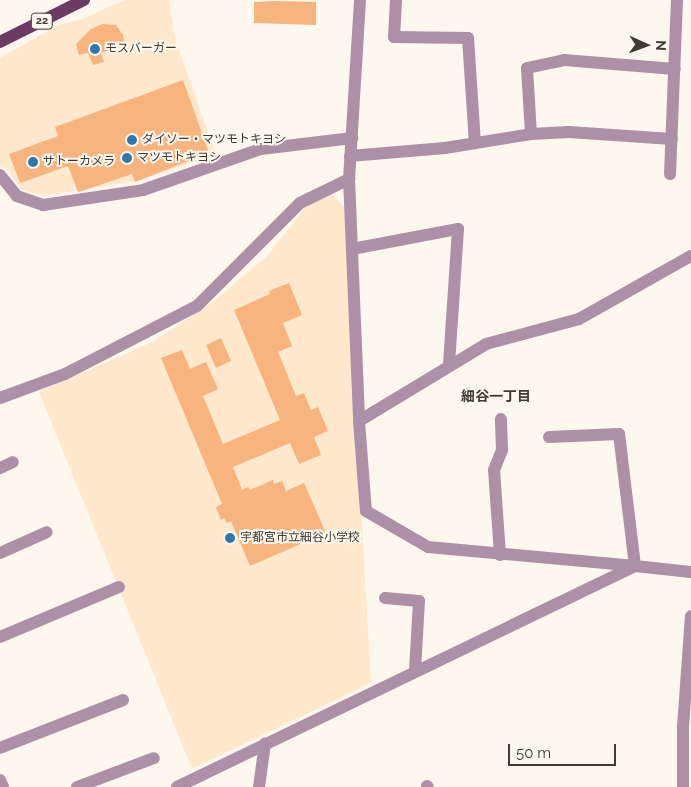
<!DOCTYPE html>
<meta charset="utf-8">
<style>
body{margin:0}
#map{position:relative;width:691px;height:787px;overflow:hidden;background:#fef7ee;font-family:Raleway,"Noto Sans JP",sans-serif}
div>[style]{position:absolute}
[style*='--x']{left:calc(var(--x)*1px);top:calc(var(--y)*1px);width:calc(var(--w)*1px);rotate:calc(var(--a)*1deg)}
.built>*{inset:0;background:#ffe8cc}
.building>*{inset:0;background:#f8b47e}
.minor>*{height:12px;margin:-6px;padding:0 6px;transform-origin:6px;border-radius:6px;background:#ad90a7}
.major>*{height:12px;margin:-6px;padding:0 6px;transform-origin:6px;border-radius:6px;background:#6c3b64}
.dots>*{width:14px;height:14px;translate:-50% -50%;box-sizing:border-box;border:2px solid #fef7ee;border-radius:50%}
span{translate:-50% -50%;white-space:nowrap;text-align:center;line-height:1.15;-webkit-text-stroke:4px #fef7ee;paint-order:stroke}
.shield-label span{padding:1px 4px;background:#fef7ee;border:1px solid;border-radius:4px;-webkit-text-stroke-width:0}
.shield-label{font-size:11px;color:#423b33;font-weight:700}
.poi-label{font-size:12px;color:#423b33}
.left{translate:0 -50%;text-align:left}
.neighbourhood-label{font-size:14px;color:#423b33;font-weight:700}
.north{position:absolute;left:621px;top:20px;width:50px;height:50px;-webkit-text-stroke:4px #fef7ee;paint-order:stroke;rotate:92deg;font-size:14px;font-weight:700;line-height:20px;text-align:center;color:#423b33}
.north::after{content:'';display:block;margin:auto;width:18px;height:22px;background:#423b33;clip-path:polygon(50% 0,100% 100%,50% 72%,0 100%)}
.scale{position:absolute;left:508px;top:744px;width:108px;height:22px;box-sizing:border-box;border:2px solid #423b33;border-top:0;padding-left:6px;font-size:15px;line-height:18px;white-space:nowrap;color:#423b33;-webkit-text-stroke:4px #fef7ee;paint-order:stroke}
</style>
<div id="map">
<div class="built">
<i style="clip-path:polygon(125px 0,169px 0,176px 42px,216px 154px,141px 180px,44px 196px,22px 190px,5px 168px,0 167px,0 58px,58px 25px,80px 20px)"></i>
<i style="clip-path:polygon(324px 195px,333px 195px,344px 207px,371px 683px,192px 769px,39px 392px,152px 342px,214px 301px,267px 256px,304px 209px)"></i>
</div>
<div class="building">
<i style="clip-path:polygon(275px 1px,316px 2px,316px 25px,254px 23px,254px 2px)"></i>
<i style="clip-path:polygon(102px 24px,116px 25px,123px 35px,125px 44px,101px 53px,104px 62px,93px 65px,88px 53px,79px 55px,76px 44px,91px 29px)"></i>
<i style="clip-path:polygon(183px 80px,209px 153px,135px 182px,132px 174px,82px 191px,78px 192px,68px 166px,20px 183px,9px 154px,58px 136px,55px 127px)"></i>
<i style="clip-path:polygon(289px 283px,302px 315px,283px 323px,292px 346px,278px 352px,296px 396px,304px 393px,311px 410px,318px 407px,328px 431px,314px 437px,321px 455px,299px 464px,290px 443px,233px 467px,242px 490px,248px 487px,250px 490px,273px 480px,274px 484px,282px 481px,286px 491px,304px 483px,326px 533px,250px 566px,231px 521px,227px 523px,224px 518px,221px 520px,216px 507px,222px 504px,161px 358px,182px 350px,190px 369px,206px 362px,218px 389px,203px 396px,223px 444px,280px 420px,234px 310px,270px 294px,269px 291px)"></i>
<i style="clip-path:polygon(221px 338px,231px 361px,216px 368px,206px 345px)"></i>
</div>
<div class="minor">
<i style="--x:360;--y:0;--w:179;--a:93.5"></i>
<i style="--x:349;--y:179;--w:242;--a:87.6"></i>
<i style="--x:359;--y:421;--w:90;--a:85.6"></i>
<i style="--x:366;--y:511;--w:72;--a:30.1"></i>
<i style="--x:428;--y:547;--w:208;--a:5.2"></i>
<i style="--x:635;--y:566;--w:133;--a:-96.9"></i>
<i style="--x:619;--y:434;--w:70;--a:177.5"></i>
<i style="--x:396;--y:0;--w:37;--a:93"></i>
<i style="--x:394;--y:37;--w:74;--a:0.8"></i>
<i style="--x:468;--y:38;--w:105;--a:86.2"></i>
<i style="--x:531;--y:134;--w:66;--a:-93.5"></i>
<i style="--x:527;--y:68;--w:38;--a:-12"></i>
<i style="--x:564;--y:60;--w:111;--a:4.6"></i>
<i style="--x:350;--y:156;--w:95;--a:-4.8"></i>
<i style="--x:445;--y:148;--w:87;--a:-9.2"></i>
<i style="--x:531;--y:134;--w:38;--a:-3"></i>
<i style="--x:569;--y:132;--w:103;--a:3.9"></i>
<i style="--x:670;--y:174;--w:174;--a:-87.7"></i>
<i style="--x:0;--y:175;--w:27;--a:51"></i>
<i style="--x:17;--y:196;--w:28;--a:19"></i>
<i style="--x:43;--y:205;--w:101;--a:-8.5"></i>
<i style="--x:143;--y:190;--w:125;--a:-19.2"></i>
<i style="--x:261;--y:149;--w:92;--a:-6.9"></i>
<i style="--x:352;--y:249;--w:108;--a:-10.7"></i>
<i style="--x:458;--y:229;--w:137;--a:93.8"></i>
<i style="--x:0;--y:398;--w:69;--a:-20.3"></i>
<i style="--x:65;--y:374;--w:148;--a:-27.3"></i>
<i style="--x:197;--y:306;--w:146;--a:-45"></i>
<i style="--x:300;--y:203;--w:55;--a:-26.1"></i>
<i style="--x:359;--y:421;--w:149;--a:-31.2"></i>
<i style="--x:486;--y:344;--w:96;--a:-15"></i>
<i style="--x:579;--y:319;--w:129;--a:-29.4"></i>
<i style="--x:0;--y:468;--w:14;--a:-25"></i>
<i style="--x:0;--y:553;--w:51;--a:-24.1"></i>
<i style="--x:500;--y:555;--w:85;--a:-94"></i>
<i style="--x:494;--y:470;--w:22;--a:-68"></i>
<i style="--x:502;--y:450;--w:31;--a:-92"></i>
<i style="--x:385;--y:598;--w:34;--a:5"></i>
<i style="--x:419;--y:601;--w:70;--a:93.3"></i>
<i style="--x:0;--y:637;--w:129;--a:-22.8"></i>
<i style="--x:0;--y:748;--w:132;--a:-21.3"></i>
<i style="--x:0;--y:780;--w:8;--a:67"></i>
<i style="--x:427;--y:786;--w:1;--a:45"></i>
<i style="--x:77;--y:787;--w:82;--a:-20.6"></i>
<i style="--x:177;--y:787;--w:509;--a:-25.76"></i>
<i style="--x:635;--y:566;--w:56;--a:6.1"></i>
<i style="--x:259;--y:787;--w:44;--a:-82.2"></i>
<i style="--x:683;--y:787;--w:60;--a:-90"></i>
<i style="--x:683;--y:727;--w:111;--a:-85.9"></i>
</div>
<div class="major">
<i style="--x:0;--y:42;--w:94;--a:-26.6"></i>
</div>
<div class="dots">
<i style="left:95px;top:49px;background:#3177ac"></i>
<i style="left:132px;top:140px;background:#3177ac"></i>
<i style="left:127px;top:158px;background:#3177ac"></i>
<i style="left:33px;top:162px;background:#3177ac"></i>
<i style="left:230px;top:538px;background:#3177ac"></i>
</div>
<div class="shield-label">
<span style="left:42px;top:21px">22</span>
</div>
<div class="poi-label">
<span class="left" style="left:105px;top:49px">モスバーガー</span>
<span class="left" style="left:142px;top:140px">ダイソー・マツモトキヨシ</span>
<span class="left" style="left:137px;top:158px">マツモトキヨシ</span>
<span class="left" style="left:43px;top:162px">サトーカメラ</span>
<span class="left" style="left:240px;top:538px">宇都宮市立細谷小学校</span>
</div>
<div class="neighbourhood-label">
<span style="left:496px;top:396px">細谷一丁目</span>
</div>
<div class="north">N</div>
<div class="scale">50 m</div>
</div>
